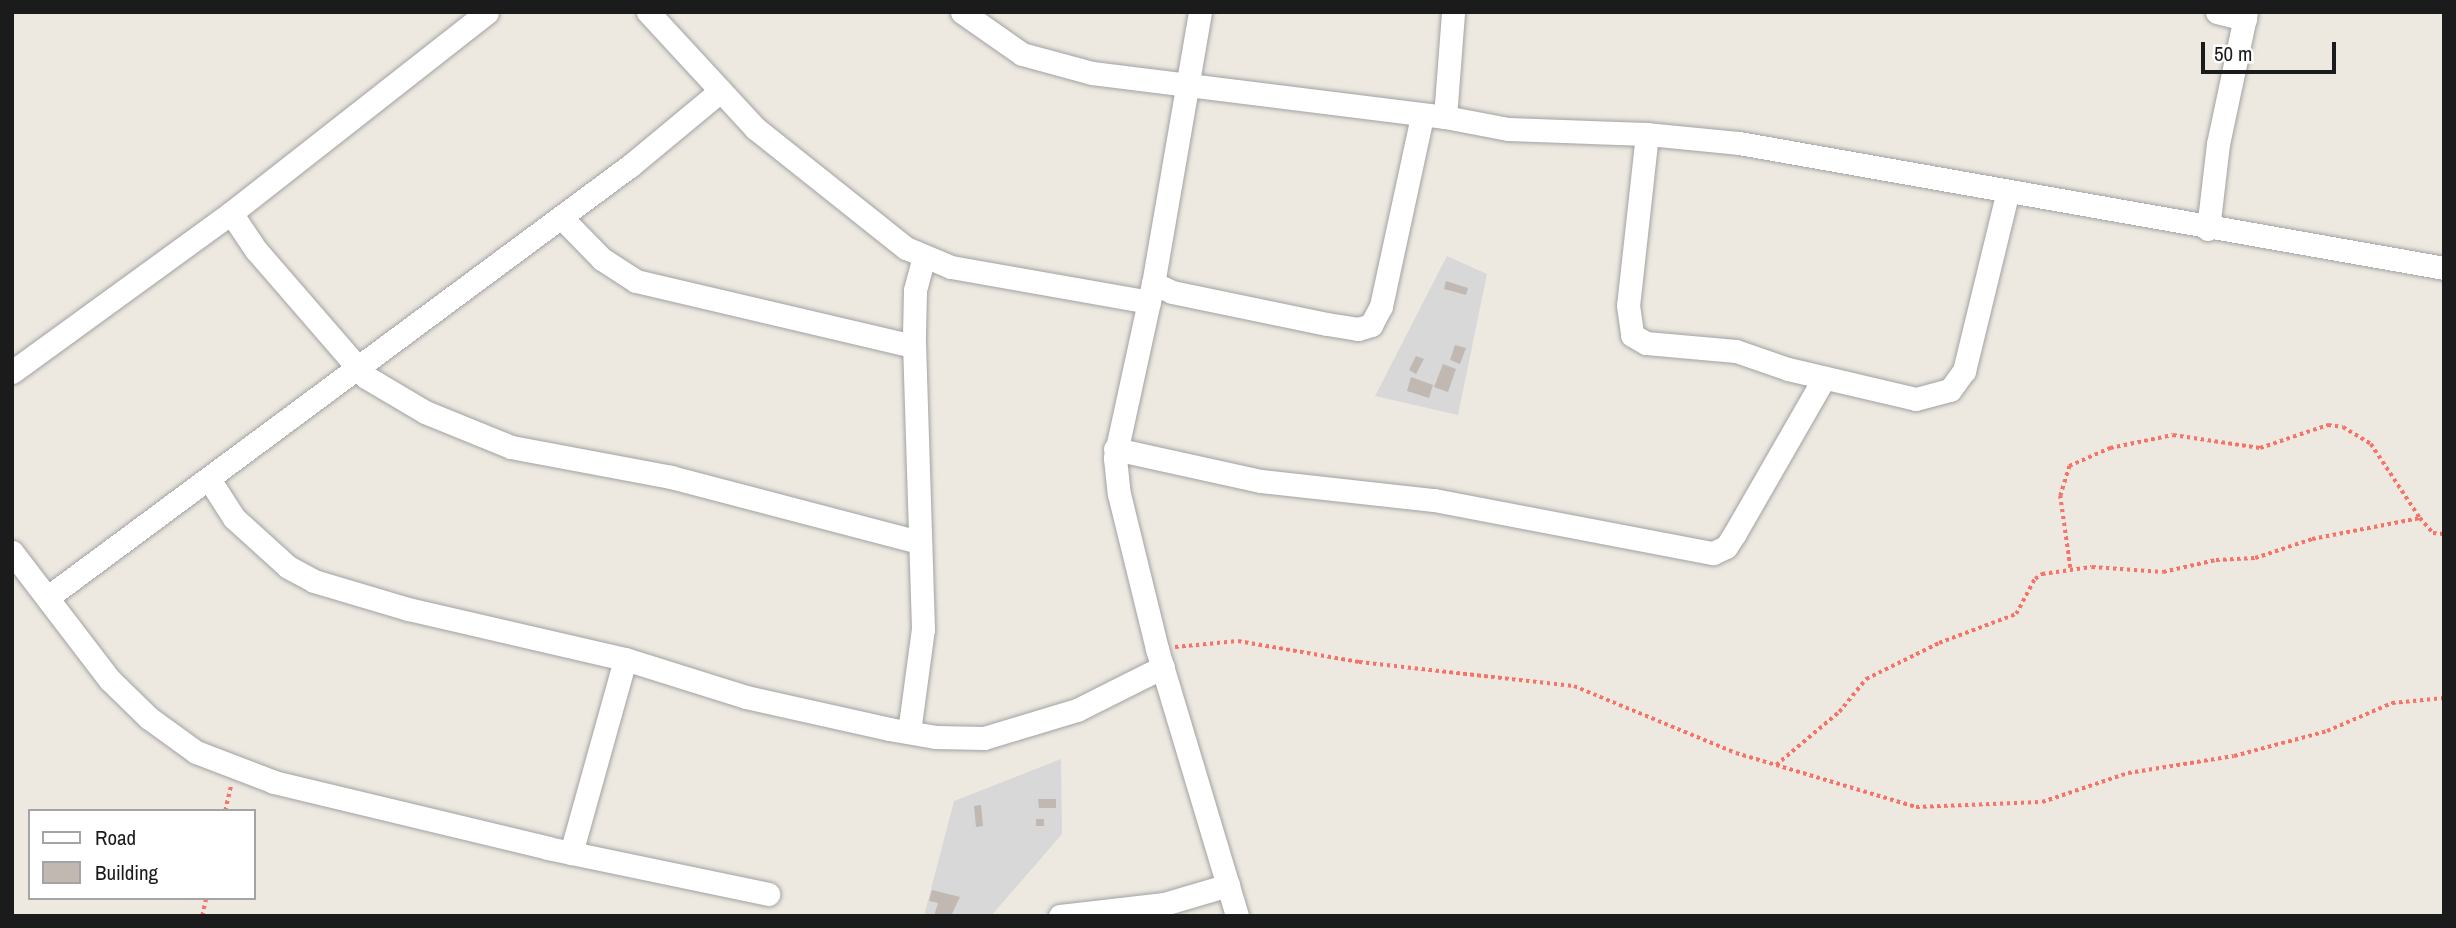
<!DOCTYPE html>
<style>
body{margin:0}
#map{position:relative;width:2456px;height:928px;overflow:hidden;background:#ede9e1;font-family:"Archivo Narrow",sans-serif}
div>[style]{position:absolute}
[style*='--x']{left:calc(var(--x)*1px);top:calc(var(--y)*1px);width:calc(var(--w)*1px);rotate:calc(var(--a)*1deg)}
.residential>*{inset:0;background:#d9d8d8}
.building>*{inset:0;background:#c1b8b1}
.path>*{height:3.5px;margin-top:-1.75px;transform-origin:0;background:repeating-linear-gradient(90deg,#f67368 0 3.5px,transparent 0 7px)}
.roads{filter:drop-shadow(0 0 2px #a2a2a2) drop-shadow(0 0 2px #a2a2a2)}
.minor>*{height:23px;margin:-11.5px;padding:0 11.5px;transform-origin:11.5px;border-radius:11.5px;background:#fff}
span{translate:-50% -50%;white-space:nowrap;text-align:center;line-height:1.15;-webkit-text-stroke:7px #fff;paint-order:stroke}
.frame{position:absolute;inset:0;border:14px solid #1b1b1b;pointer-events:none}
.legend{position:absolute;left:28px;top:809px;width:228px;height:91px;box-sizing:border-box;background:#fff;border:2px solid #a4a4a4;margin:0;padding:9px 12px;list-style:none;font-size:21px;color:#1b1b1b}
.legend li{display:flex;align-items:center;gap:14px;height:35px}
.legend b{width:35px;border:2px solid #a4a4a4}
.scale{position:absolute;left:2201px;top:42px;width:135px;height:32px;box-sizing:border-box;border:4px solid #1b1b1b;border-top:0;padding-left:9px;font-size:21px;line-height:24px;white-space:nowrap;color:#1b1b1b;-webkit-text-stroke:5px #fff;paint-order:stroke}
</style>
<div id="map">
<div class="residential">
<i style="clip-path:polygon(1447px 256px,1487px 274px,1458px 415px,1375px 396px)"></i>
<i style="clip-path:polygon(1061px 759px,1062px 834px,991px 916px,924px 916px,954px 801px)"></i>
</div>
<div class="building">
<i style="clip-path:polygon(1446px 281px,1468px 288px,1466px 295px,1444px 289px)"></i>
<i style="clip-path:polygon(1455px 345px,1466px 348px,1460px 364px,1450px 360px)"></i>
<i style="clip-path:polygon(1416px 356px,1424px 359px,1416px 374px,1409px 370px)"></i>
<i style="clip-path:polygon(1443px 364px,1456px 369px,1448px 392px,1434px 387px)"></i>
<i style="clip-path:polygon(1411px 377px,1433px 385px,1429px 398px,1407px 391px)"></i>
<i style="clip-path:polygon(1038px 799px,1056px 799px,1056px 808px,1039px 808px)"></i>
<i style="clip-path:polygon(981px 805px,983px 826px,976px 827px,974px 806px)"></i>
<i style="clip-path:polygon(1036px 819px,1044px 819px,1044px 826px,1036px 826px)"></i>
<i style="clip-path:polygon(932px 890px,960px 897px,951px 916px,934px 916px,938px 903px,929px 901px)"></i>
</div>
<div class="path">
<i style="--x:2070;--y:568;--w:73;--a:-97.9"></i>
<i style="--x:2060;--y:496;--w:31;--a:-73"></i>
<i style="--x:2069;--y:466;--w:45;--a:-23.7"></i>
<i style="--x:2110;--y:448;--w:64;--a:-11.7"></i>
<i style="--x:2173;--y:435;--w:88;--a:8.5"></i>
<i style="--x:2260;--y:448;--w:72;--a:-18.7"></i>
<i style="--x:2328;--y:425;--w:15;--a:8"></i>
<i style="--x:2343;--y:427;--w:33;--a:31"></i>
<i style="--x:2371;--y:444;--w:89;--a:56.5"></i>
<i style="--x:2420;--y:518;--w:20;--a:49"></i>
<i style="--x:2433;--y:533;--w:11;--a:5"></i>
<i style="--x:1175;--y:647;--w:63;--a:-5.4"></i>
<i style="--x:1238;--y:641;--w:123;--a:9.8"></i>
<i style="--x:1359;--y:662;--w:216;--a:6.4"></i>
<i style="--x:1574;--y:686;--w:175;--a:22.5"></i>
<i style="--x:1736;--y:753;--w:188;--a:16.7"></i>
<i style="--x:1916;--y:807;--w:126;--a:-2.3"></i>
<i style="--x:2042;--y:802;--w:91;--a:-18.6"></i>
<i style="--x:2128;--y:773;--w:107;--a:-9.1"></i>
<i style="--x:2234;--y:756;--w:96;--a:-15"></i>
<i style="--x:2327;--y:731;--w:71;--a:-23.3"></i>
<i style="--x:2392;--y:703;--w:52;--a:-5.5"></i>
<i style="--x:1776;--y:765;--w:82;--a:-40.1"></i>
<i style="--x:1839;--y:712;--w:43;--a:-50.7"></i>
<i style="--x:1866;--y:679;--w:81;--a:-26.3"></i>
<i style="--x:1939;--y:643;--w:82;--a:-20.6"></i>
<i style="--x:2016;--y:614;--w:40;--a:-62"></i>
<i style="--x:2035;--y:579;--w:9;--a:-36"></i>
<i style="--x:2042;--y:574;--w:50;--a:-8"></i>
<i style="--x:2092;--y:567;--w:71;--a:4"></i>
<i style="--x:2163;--y:572;--w:54;--a:-12.8"></i>
<i style="--x:2216;--y:560;--w:39;--a:-3"></i>
<i style="--x:2255;--y:558;--w:60;--a:-18.4"></i>
<i style="--x:2312;--y:539;--w:110;--a:-11"></i>
<i style="--x:225;--y:811;--w:27;--a:-77"></i>
<i style="--x:202;--y:916;--w:18;--a:-77"></i>
</div>
<div class="roads">
<div class="minor">
<i style="--x:648;--y:12;--w:158;--a:47.3"></i>
<i style="--x:755;--y:128;--w:193;--a:38.5"></i>
<i style="--x:906;--y:248;--w:49;--a:22.9"></i>
<i style="--x:951;--y:267;--w:201;--a:10"></i>
<i style="--x:962;--y:12;--w:73;--a:35"></i>
<i style="--x:1022;--y:54;--w:73;--a:15.2"></i>
<i style="--x:1092;--y:73;--w:356;--a:7.1"></i>
<i style="--x:1445;--y:117;--w:64;--a:10.8"></i>
<i style="--x:1508;--y:129;--w:139;--a:2.1"></i>
<i style="--x:1647;--y:134;--w:92;--a:5.6"></i>
<i style="--x:1739;--y:143;--w:716;--a:10.05"></i>
<i style="--x:1200;--y:12;--w:275;--a:99.8"></i>
<i style="--x:1153;--y:283;--w:179;--a:102.3"></i>
<i style="--x:1115;--y:458;--w:36;--a:84"></i>
<i style="--x:1119;--y:494;--w:160;--a:76.2"></i>
<i style="--x:1157;--y:649;--w:279;--a:73.3"></i>
<i style="--x:2217;--y:12;--w:29;--a:14"></i>
<i style="--x:1445;--y:117;--w:105;--a:-85.6"></i>
<i style="--x:1647;--y:134;--w:172;--a:96.3"></i>
<i style="--x:1628;--y:305;--w:30;--a:82"></i>
<i style="--x:1632;--y:335;--w:16;--a:30"></i>
<i style="--x:1646;--y:343;--w:90;--a:5.1"></i>
<i style="--x:1736;--y:351;--w:55;--a:19.1"></i>
<i style="--x:1788;--y:369;--w:131;--a:13.2"></i>
<i style="--x:1916;--y:399;--w:35;--a:-15"></i>
<i style="--x:1950;--y:390;--w:24;--a:-54"></i>
<i style="--x:1964;--y:371;--w:185;--a:-76.3"></i>
<i style="--x:231;--y:213;--w:45;--a:56"></i>
<i style="--x:256;--y:250;--w:168;--a:49.1"></i>
<i style="--x:366;--y:377;--w:69;--a:30.7"></i>
<i style="--x:425;--y:412;--w:93;--a:22.1"></i>
<i style="--x:511;--y:447;--w:163;--a:10.6"></i>
<i style="--x:671;--y:477;--w:255;--a:14.7"></i>
<i style="--x:561;--y:217;--w:59;--a:45.7"></i>
<i style="--x:602;--y:259;--w:40;--a:32.9"></i>
<i style="--x:636;--y:281;--w:285;--a:13.2"></i>
<i style="--x:2208;--y:229;--w:86;--a:-83.3"></i>
<i style="--x:2218;--y:144;--w:135;--a:-78"></i>
<i style="--x:1153;--y:283;--w:21;--a:25"></i>
<i style="--x:1172;--y:292;--w:158;--a:11.7"></i>
<i style="--x:1327;--y:324;--w:31;--a:9"></i>
<i style="--x:1358;--y:329;--w:14;--a:-17"></i>
<i style="--x:1371;--y:325;--w:21;--a:-62"></i>
<i style="--x:1381;--y:306;--w:194;--a:-77.8"></i>
<i style="--x:12;--y:372;--w:271;--a:-36"></i>
<i style="--x:231;--y:213;--w:325;--a:-38.1"></i>
<i style="--x:1115;--y:449;--w:149;--a:12.4"></i>
<i style="--x:1261;--y:481;--w:174;--a:6.3"></i>
<i style="--x:1434;--y:500;--w:284;--a:10.8"></i>
<i style="--x:1713;--y:553;--w:14;--a:-25"></i>
<i style="--x:1726;--y:547;--w:17;--a:-57"></i>
<i style="--x:1735;--y:533;--w:179;--a:-60.1"></i>
<i style="--x:209;--y:479;--w:46;--a:57.3"></i>
<i style="--x:234;--y:518;--w:73;--a:42.2"></i>
<i style="--x:288;--y:567;--w:30;--a:28"></i>
<i style="--x:314;--y:581;--w:98;--a:16.6"></i>
<i style="--x:408;--y:609;--w:223;--a:13"></i>
<i style="--x:625;--y:659;--w:127;--a:17.4"></i>
<i style="--x:746;--y:697;--w:147;--a:12.6"></i>
<i style="--x:889;--y:729;--w:48;--a:9.7"></i>
<i style="--x:936;--y:737;--w:48;--a:1.2"></i>
<i style="--x:984;--y:738;--w:97;--a:-16.8"></i>
<i style="--x:1077;--y:710;--w:96;--a:-26.6"></i>
<i style="--x:12;--y:552;--w:161;--a:52.6"></i>
<i style="--x:110;--y:680;--w:54;--a:44.3"></i>
<i style="--x:149;--y:718;--w:58;--a:35.9"></i>
<i style="--x:196;--y:752;--w:84;--a:21"></i>
<i style="--x:274;--y:782;--w:282;--a:13.5"></i>
<i style="--x:548;--y:848;--w:225;--a:11.8"></i>
<i style="--x:48;--y:597;--w:726;--a:-36.54"></i>
<i style="--x:631;--y:165;--w:116;--a:-39.7"></i>
<i style="--x:909;--y:732;--w:104;--a:-82.3"></i>
<i style="--x:923;--y:629;--w:294;--a:-91.8"></i>
<i style="--x:914;--y:335;--w:45;--a:-88.7"></i>
<i style="--x:915;--y:290;--w:34;--a:-75"></i>
<i style="--x:571;--y:853;--w:201;--a:-74.4"></i>
<i style="--x:1060;--y:916;--w:105;--a:-6.6"></i>
<i style="--x:1164;--y:904;--w:67;--a:-16.5"></i>
</div>
</div>
<div class="frame"></div>
<ul class="legend">
<li><b style="height:9px;background:#fff"></b>Road</li>
<li><b style="height:19px;background:#c1b8b1"></b>Building</li>
</ul>
<div class="scale">50 m</div>
</div>
